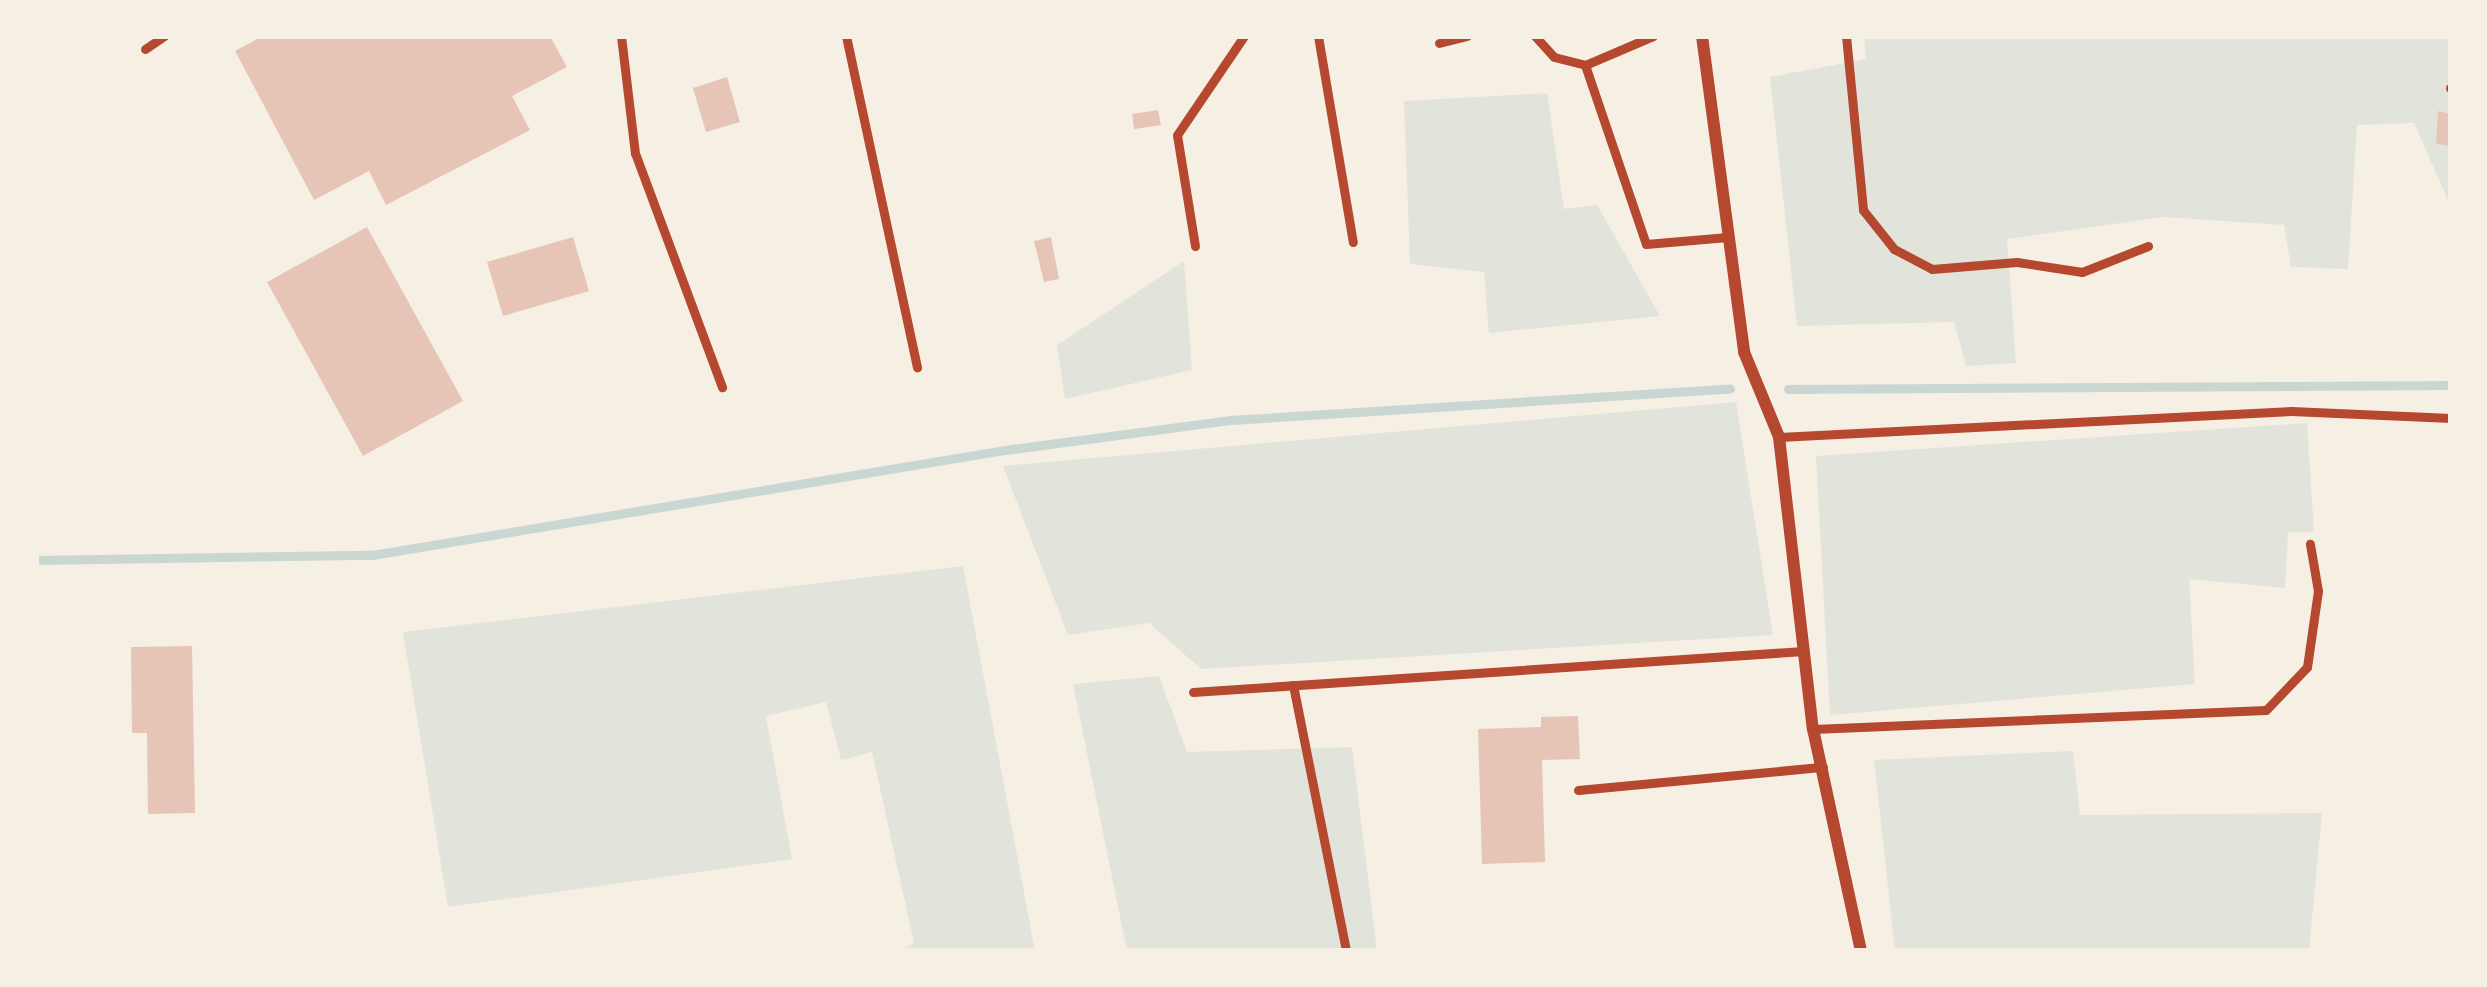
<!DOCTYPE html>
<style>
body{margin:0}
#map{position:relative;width:2487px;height:987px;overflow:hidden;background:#f6efe4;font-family:Commissioner,sans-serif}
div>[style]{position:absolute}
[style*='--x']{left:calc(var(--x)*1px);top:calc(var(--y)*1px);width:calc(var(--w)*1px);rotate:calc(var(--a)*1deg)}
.green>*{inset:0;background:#e2e4dc}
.stream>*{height:9px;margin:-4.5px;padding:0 4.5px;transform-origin:4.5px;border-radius:4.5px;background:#c9d6d2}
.building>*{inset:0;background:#e6c5b7}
.service>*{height:9px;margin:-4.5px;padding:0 4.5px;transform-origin:4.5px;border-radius:4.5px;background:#b5482f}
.minor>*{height:12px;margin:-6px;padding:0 6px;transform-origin:6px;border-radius:6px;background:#b5482f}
span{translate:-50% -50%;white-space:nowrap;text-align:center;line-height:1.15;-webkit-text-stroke:9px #f6efe4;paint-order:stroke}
.frame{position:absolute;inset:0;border:39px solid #f6efe4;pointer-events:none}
</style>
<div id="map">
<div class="green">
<i style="clip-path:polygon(1864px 36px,2451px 36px,2451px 207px,2414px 123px,2357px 125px,2348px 269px,2291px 267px,2284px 225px,2163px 217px,2007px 239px,2016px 363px,1966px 366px,1954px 322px,1797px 326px,1770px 77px,1866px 59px)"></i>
<i style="clip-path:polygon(1547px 93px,1564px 209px,1597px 205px,1660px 316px,1489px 333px,1484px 272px,1410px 264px,1404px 101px)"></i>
<i style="clip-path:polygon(1184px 261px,1192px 370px,1065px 399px,1057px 345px)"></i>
<i style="clip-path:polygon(1736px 402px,1773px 635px,1201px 669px,1149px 623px,1068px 635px,1003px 466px)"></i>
<i style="clip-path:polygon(2307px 423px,2314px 532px,2288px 532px,2285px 588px,2189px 579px,2195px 684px,1830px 715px,1816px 456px)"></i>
<i style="clip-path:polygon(963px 566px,1035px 951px,898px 951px,914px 943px,872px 752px,841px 760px,826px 702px,766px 716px,792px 859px,448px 907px,403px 632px)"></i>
<i style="clip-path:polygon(1159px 676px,1187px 752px,1352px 747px,1377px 951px,1127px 951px,1073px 684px)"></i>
<i style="clip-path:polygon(2073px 751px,2080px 815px,2322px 813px,2309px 951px,1895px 951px,1874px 760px)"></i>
</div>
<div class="stream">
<i style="--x:1788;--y:389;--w:663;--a:-0.35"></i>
<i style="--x:36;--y:560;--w:336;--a:-0.9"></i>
<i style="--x:372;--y:555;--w:642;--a:-9.42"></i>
<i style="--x:1005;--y:450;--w:228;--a:-7.6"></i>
<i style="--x:1231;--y:420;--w:500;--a:-3.6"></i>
</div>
<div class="building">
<i style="clip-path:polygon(263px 36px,550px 36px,567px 67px,512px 96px,530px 130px,386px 205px,369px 171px,314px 200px,235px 51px)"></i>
<i style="clip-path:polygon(727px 77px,740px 122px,706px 132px,693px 88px)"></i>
<i style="clip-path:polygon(1158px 110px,1161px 125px,1134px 129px,1132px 114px)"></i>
<i style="clip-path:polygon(2438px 111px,2451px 114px,2451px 146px,2436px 144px)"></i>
<i style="clip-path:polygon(367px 227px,463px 401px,363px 456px,267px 282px)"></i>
<i style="clip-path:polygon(573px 237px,589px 291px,503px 316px,487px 262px)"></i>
<i style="clip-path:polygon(1051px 237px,1059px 279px,1044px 282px,1034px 241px)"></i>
<i style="clip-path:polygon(192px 646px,195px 813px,148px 814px,147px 733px,132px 733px,131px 647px)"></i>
<i style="clip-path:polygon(1578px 716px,1580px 759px,1542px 760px,1545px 862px,1482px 864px,1478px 729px,1541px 727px,1541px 717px)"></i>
</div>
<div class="service">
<i style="--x:621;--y:36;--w:118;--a:83.2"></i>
<i style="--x:635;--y:153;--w:250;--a:69.6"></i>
<i style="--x:846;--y:36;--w:339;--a:77.9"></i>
<i style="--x:1318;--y:36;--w:209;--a:80.4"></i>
<i style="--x:1535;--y:36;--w:28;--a:48"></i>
<i style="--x:1554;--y:57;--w:32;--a:14"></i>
<i style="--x:1653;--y:36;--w:74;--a:156.9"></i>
<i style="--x:1585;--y:65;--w:189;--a:71.2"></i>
<i style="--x:1646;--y:244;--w:82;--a:-4.9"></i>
<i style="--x:1846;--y:36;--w:175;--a:84.4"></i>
<i style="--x:1863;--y:210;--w:50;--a:51.5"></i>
<i style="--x:1894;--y:249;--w:43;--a:27.8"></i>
<i style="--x:1932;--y:269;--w:85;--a:-4.7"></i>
<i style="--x:2017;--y:262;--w:66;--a:8.7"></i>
<i style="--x:2082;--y:272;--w:71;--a:-21.5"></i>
<i style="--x:1439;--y:43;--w:29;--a:-14"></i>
<i style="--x:145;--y:49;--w:23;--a:-34"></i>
<i style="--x:2450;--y:88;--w:1;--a:0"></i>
<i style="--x:1195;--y:246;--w:112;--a:-99.2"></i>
<i style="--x:1177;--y:135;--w:120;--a:-55.9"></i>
<i style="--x:1779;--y:437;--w:513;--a:-2.91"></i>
<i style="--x:2291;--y:411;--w:160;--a:2.5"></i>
<i style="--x:1293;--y:685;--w:271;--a:78.7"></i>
<i style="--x:1193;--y:692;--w:612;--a:-3.84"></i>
<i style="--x:1813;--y:729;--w:453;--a:-2.4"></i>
<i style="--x:2266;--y:710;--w:59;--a:-46.4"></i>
<i style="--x:2307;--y:667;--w:77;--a:-81.8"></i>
<i style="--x:2318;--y:591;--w:48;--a:-99.7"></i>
<i style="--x:1578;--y:790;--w:246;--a:-5.4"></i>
</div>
<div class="minor">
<i style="--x:1702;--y:36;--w:319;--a:82.4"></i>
<i style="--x:1744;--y:352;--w:92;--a:67.6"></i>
<i style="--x:1779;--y:437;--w:294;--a:83.4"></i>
<i style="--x:1813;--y:729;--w:227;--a:77.8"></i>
</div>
<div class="frame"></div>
</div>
